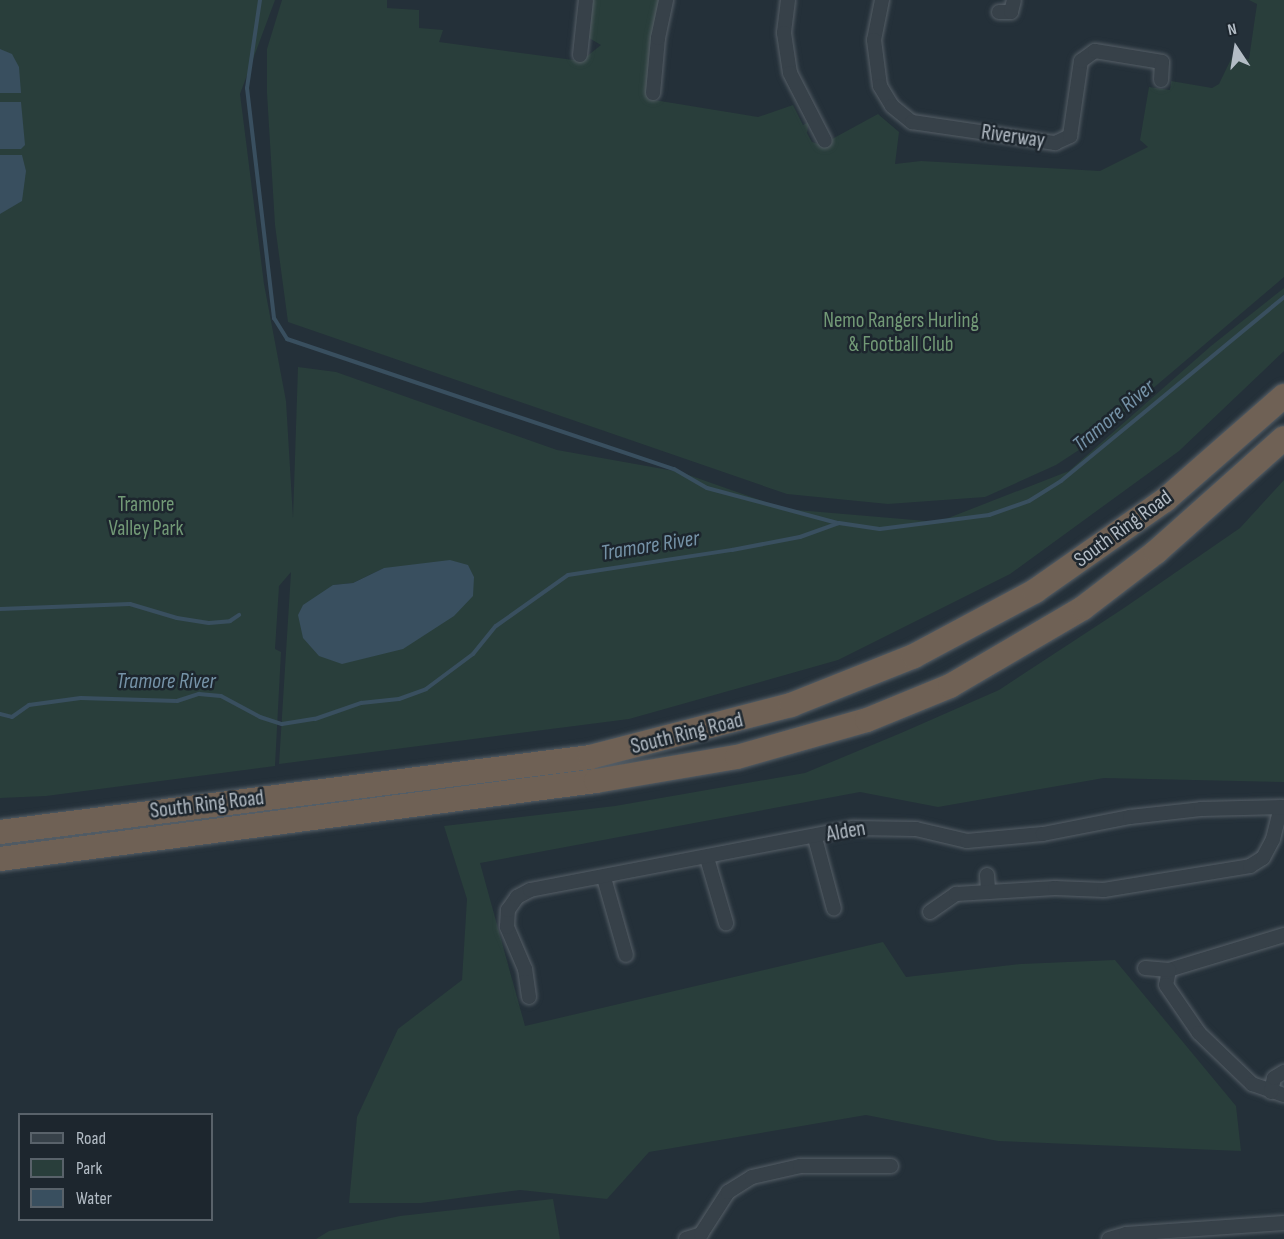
<!DOCTYPE html>
<style>
body{margin:0}
#map{position:relative;width:1284px;height:1239px;overflow:hidden;background:#243039;font-family:"Sofia Sans Condensed",sans-serif}
div>[style]{position:absolute}
[style*='--x']{left:calc(var(--x)*1px);top:calc(var(--y)*1px);width:calc(var(--w)*1px);rotate:calc(var(--a)*1deg)}
.green>*{inset:0;background:#293e3b}
.water>*{inset:0;background:#394f5f}
.stream>*{height:4px;margin:-2px;padding:0 2px;transform-origin:2px;border-radius:2px;background:#394f5f}
.roads{filter:drop-shadow(0 0 2px #565f67) drop-shadow(0 0 2px #565f67)}
.street>*{height:14px;margin:-7px;padding:0 7px;transform-origin:7px;border-radius:7px;background:#374149}
.highway>*{height:24px;margin:-12px;padding:0 12px;transform-origin:12px;border-radius:12px;background:#6f6155}
span{translate:-50% -50%;white-space:nowrap;text-align:center;line-height:1.15;-webkit-text-stroke:5px #1d262e;paint-order:stroke}
.street-label{font-size:21px;color:#b3bcc5}
.park-label{font-size:21px;color:#729976}
.water-label{font-size:22px;color:#7592a7;font-style:italic}
.legend{position:absolute;left:18px;top:1113px;width:195px;height:108px;box-sizing:border-box;background:#1d262e;border:2px solid #59626a;margin:0;padding:8px 10px;list-style:none;font-size:18px;color:#b3bcc5}
.legend li{display:flex;align-items:center;gap:12px;height:30px}
.legend b{width:30px;border:2px solid #59626a}
.north{position:absolute;left:1206px;top:18px;width:60px;height:60px;-webkit-text-stroke:4px #1d262e;paint-order:stroke;rotate:348deg;font-size:16px;font-weight:700;line-height:24px;text-align:center;color:#b3bcc5}
.north::after{content:'';display:block;margin:auto;width:21px;height:27px;background:#b3bcc5;clip-path:polygon(50% 0,100% 100%,50% 72%,0 100%)}
</style>
<div id="map">
<div class="green">
<i style="clip-path:polygon(evenodd,0 0,275px 0,240px 94px,264px 284px,286px 401px,293px 518px,298px 367px,336px 372px,557px 450px,680px 472px,785px 509px,938px 522px,1069px 471px,1211px 346px,1284px 288px,1284px 351px,1179px 451px,1010px 574px,838px 660px,629px 719px,279px 764px,291px 572px,279px 586px,275px 649px,281px 652px,275px 766px,46px 796px,0 798px,0 0,384px 568px,342px 664px,333px 585px,353px 583px,384px 568px)"></i>
<i style="clip-path:polygon(282px 0,387px 0,387px 8px,419px 10px,419px 28px,443px 30px,439px 42px,581px 61px,601px 45px,589px 38px,592px 0,662px 0,648px 99px,758px 117px,793px 105px,803px 125px,809px 122px,807px 133px,812px 142px,821px 145px,878px 114px,899px 132px,895px 164px,921px 161px,1100px 171px,1148px 147px,1140px 140px,1149px 87px,1170px 90px,1171px 81px,1212px 88px,1219px 84px,1232px 57px,1249px 59px,1257px 4px,1249px 0,1284px 0,1284px 277px,1085px 446px,1056px 465px,985px 497px,888px 504px,787px 494px,288px 322px,275px 225px,267px 93px,267px 49px)"></i>
<i style="clip-path:polygon(1284px 480px,1284px 782px,1104px 778px,938px 807px,860px 792px,480px 863px,525px 1026px,883px 942px,906px 977px,1021px 964px,1115px 960px,1236px 1106px,1241px 1151px,998px 1141px,866px 1115px,649px 1152px,607px 1199px,520px 1190px,421px 1203px,349px 1203px,357px 1117px,398px 1029px,462px 980px,467px 899px,444px 826px,615px 806px,805px 773px,901px 733px,999px 690px,1124px 608px,1240px 528px)"></i>
<i style="clip-path:polygon(553px 1199px,560px 1239px,316px 1239px,329px 1231px,400px 1216px)"></i>
</div>
<div class="water">
<i style="clip-path:polygon(0 49px,12px 54px,19px 67px,21px 93px,0 93px)"></i>
<i style="clip-path:polygon(0 102px,21px 102px,25px 145px,21px 149px,0 149px)"></i>
<i style="clip-path:polygon(0 155px,22px 155px,26px 171px,22px 201px,0 214px)"></i>
<i style="clip-path:polygon(450px 560px,468px 565px,474px 577px,473px 596px,454px 616px,403px 649px,342px 664px,319px 656px,303px 638px,298px 615px,303px 605px,333px 585px,353px 583px,384px 568px)"></i>
</div>
<div class="stream">
<i style="--x:260;--y:0;--w:89;--a:98.4"></i>
<i style="--x:247;--y:88;--w:232;--a:83.3"></i>
<i style="--x:274;--y:318;--w:25;--a:58"></i>
<i style="--x:287;--y:339;--w:408;--a:18.6"></i>
<i style="--x:674;--y:469;--w:38;--a:30"></i>
<i style="--x:707;--y:488;--w:136;--a:15"></i>
<i style="--x:0;--y:609;--w:130;--a:-2.2"></i>
<i style="--x:130;--y:604;--w:49;--a:16.6"></i>
<i style="--x:177;--y:618;--w:32;--a:9"></i>
<i style="--x:209;--y:623;--w:21;--a:-5"></i>
<i style="--x:230;--y:621;--w:11;--a:-34"></i>
<i style="--x:0;--y:714;--w:12;--a:14"></i>
<i style="--x:12;--y:717;--w:21;--a:-35"></i>
<i style="--x:29;--y:705;--w:52;--a:-7.7"></i>
<i style="--x:81;--y:698;--w:96;--a:1.8"></i>
<i style="--x:177;--y:701;--w:23;--a:-18"></i>
<i style="--x:199;--y:694;--w:22;--a:5"></i>
<i style="--x:221;--y:696;--w:44;--a:28.3"></i>
<i style="--x:260;--y:717;--w:23;--a:18"></i>
<i style="--x:282;--y:724;--w:33;--a:-9"></i>
<i style="--x:315;--y:719;--w:49;--a:-19.2"></i>
<i style="--x:361;--y:703;--w:38;--a:-6"></i>
<i style="--x:399;--y:699;--w:29;--a:-20"></i>
<i style="--x:426;--y:689;--w:59;--a:-36.7"></i>
<i style="--x:473;--y:654;--w:36;--a:-51"></i>
<i style="--x:496;--y:626;--w:88;--a:-35.3"></i>
<i style="--x:568;--y:575;--w:166;--a:-8.7"></i>
<i style="--x:732;--y:550;--w:69;--a:-10.8"></i>
<i style="--x:800;--y:537;--w:41;--a:-19.7"></i>
<i style="--x:839;--y:523;--w:41;--a:8.3"></i>
<i style="--x:880;--y:529;--w:110;--a:-7.3"></i>
<i style="--x:989;--y:515;--w:42;--a:-19.3"></i>
<i style="--x:1029;--y:501;--w:38;--a:-32"></i>
<i style="--x:1061;--y:481;--w:289;--a:-39.5"></i>
</div>
<div class="roads">
<div class="street">
<i style="--x:788;--y:0;--w:33;--a:97"></i>
<i style="--x:784;--y:33;--w:40;--a:81.5"></i>
<i style="--x:790;--y:73;--w:76;--a:62.8"></i>
<i style="--x:882;--y:0;--w:41;--a:101.3"></i>
<i style="--x:874;--y:40;--w:46;--a:82.6"></i>
<i style="--x:880;--y:86;--w:23;--a:59"></i>
<i style="--x:892;--y:106;--w:26;--a:39"></i>
<i style="--x:912;--y:122;--w:145;--a:8.4"></i>
<i style="--x:1055;--y:143;--w:17;--a:-25"></i>
<i style="--x:1070;--y:136;--w:76;--a:-81.7"></i>
<i style="--x:1081;--y:61;--w:17;--a:-36"></i>
<i style="--x:1095;--y:51;--w:68;--a:9.3"></i>
<i style="--x:1162;--y:62;--w:18;--a:93"></i>
<i style="--x:999;--y:12;--w:12;--a:0"></i>
<i style="--x:1011;--y:12;--w:12;--a:-76"></i>
<i style="--x:580;--y:55;--w:55;--a:-83.8"></i>
<i style="--x:653;--y:93;--w:55;--a:-84.8"></i>
<i style="--x:658;--y:38;--w:39;--a:-78"></i>
<i style="--x:815;--y:838;--w:73;--a:75"></i>
<i style="--x:707;--y:858;--w:68;--a:73.7"></i>
<i style="--x:987;--y:875;--w:16;--a:86"></i>
<i style="--x:604;--y:878;--w:80;--a:74.1"></i>
<i style="--x:930;--y:912;--w:32;--a:-35"></i>
<i style="--x:956;--y:894;--w:99;--a:-3.5"></i>
<i style="--x:1055;--y:888;--w:49;--a:2.3"></i>
<i style="--x:1104;--y:890;--w:148;--a:-9.3"></i>
<i style="--x:1250;--y:866;--w:15;--a:-32"></i>
<i style="--x:1263;--y:858;--w:21;--a:-62"></i>
<i style="--x:1273;--y:839;--w:33;--a:-76"></i>
<i style="--x:1284;--y:935;--w:120;--a:163.1"></i>
<i style="--x:1169;--y:970;--w:15;--a:101"></i>
<i style="--x:1166;--y:985;--w:58;--a:55.5"></i>
<i style="--x:1199;--y:1033;--w:74;--a:43.9"></i>
<i style="--x:1252;--y:1084;--w:34;--a:19"></i>
<i style="--x:1145;--y:968;--w:24;--a:5"></i>
<i style="--x:529;--y:997;--w:28;--a:-98"></i>
<i style="--x:525;--y:969;--w:46;--a:-113.2"></i>
<i style="--x:507;--y:927;--w:17;--a:-87"></i>
<i style="--x:508;--y:910;--w:16;--a:-55"></i>
<i style="--x:517;--y:897;--w:15;--a:-28"></i>
<i style="--x:530;--y:890;--w:329;--a:-10.9"></i>
<i style="--x:853;--y:828;--w:63;--a:0.9"></i>
<i style="--x:916;--y:829;--w:52;--a:13.2"></i>
<i style="--x:967;--y:841;--w:76;--a:-5.3"></i>
<i style="--x:1043;--y:834;--w:89;--a:-11.1"></i>
<i style="--x:1130;--y:817;--w:71;--a:-6.4"></i>
<i style="--x:1201;--y:809;--w:83;--a:-1.4"></i>
<i style="--x:1271;--y:1092;--w:14;--a:-78"></i>
<i style="--x:1274;--y:1078;--w:12;--a:-31"></i>
<i style="--x:686;--y:1239;--w:16;--a:-18"></i>
<i style="--x:701;--y:1234;--w:50;--a:-57.3"></i>
<i style="--x:728;--y:1192;--w:28;--a:-32"></i>
<i style="--x:752;--y:1177;--w:49;--a:-12.9"></i>
<i style="--x:800;--y:1166;--w:91;--a:0"></i>
<i style="--x:1109;--y:1239;--w:18;--a:-16"></i>
<i style="--x:1126;--y:1234;--w:158;--a:-4"></i>
</div>
<div class="highway">
<i style="--x:0;--y:832;--w:595;--a:-7.24"></i>
<i style="--x:590;--y:757;--w:208;--a:-14.5"></i>
<i style="--x:791;--y:705;--w:132;--a:-21.7"></i>
<i style="--x:914;--y:656;--w:137;--a:-28.2"></i>
<i style="--x:1035;--y:591;--w:159;--a:-35"></i>
<i style="--x:1165;--y:500;--w:158;--a:-41.2"></i>
<i style="--x:0;--y:859;--w:601;--a:-7.46"></i>
<i style="--x:596;--y:781;--w:143;--a:-9.7"></i>
<i style="--x:737;--y:757;--w:135;--a:-15.9"></i>
<i style="--x:867;--y:720;--w:90;--a:-22.3"></i>
<i style="--x:950;--y:686;--w:154;--a:-30.4"></i>
<i style="--x:1083;--y:608;--w:92;--a:-37.5"></i>
<i style="--x:1156;--y:552;--w:171;--a:-41.7"></i>
</div>
</div>
<div class="street-label">
<span style="left:1013px;top:137px;rotate:8deg">Riverway</span>
<span style="left:1123px;top:529px;rotate:-36deg">South Ring Road</span>
<span style="left:687px;top:734px;rotate:-14deg">South Ring Road</span>
<span style="left:207px;top:805px;rotate:-7deg">South Ring Road</span>
<span style="left:846px;top:832px;rotate:-10deg">Alden</span>
</div>
<div class="park-label">
<span style="left:901px;top:333px">Nemo Rangers Hurling<br>&amp; Football Club</span>
<span style="left:146px;top:517px">Tramore<br>Valley Park</span>
</div>
<div class="water-label">
<span style="left:1114px;top:416px;rotate:-40deg">Tramore River</span>
<span style="left:650px;top:546px;rotate:-9deg">Tramore River</span>
<span style="left:166px;top:682px">Tramore River</span>
</div>
<ul class="legend">
<li><b style="height:8px;background:#374149"></b>Road</li>
<li><b style="height:16px;background:#293e3b"></b>Park</li>
<li><b style="height:16px;background:#394f5f"></b>Water</li>
</ul>
<div class="north">N</div>
</div>
